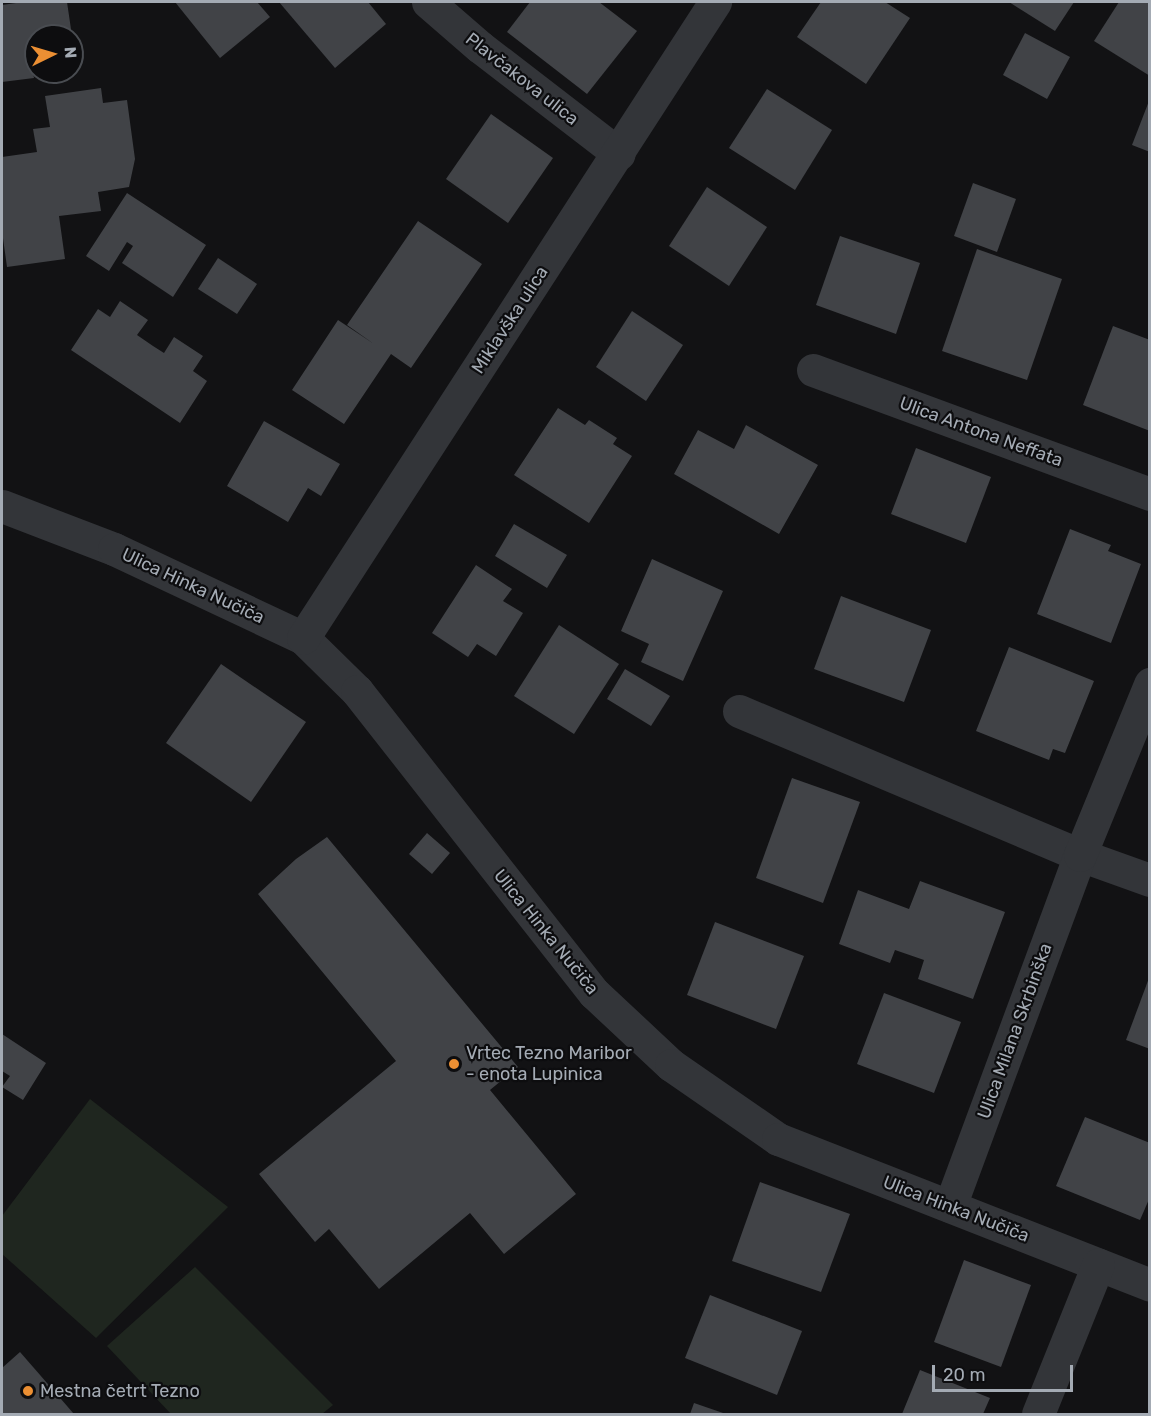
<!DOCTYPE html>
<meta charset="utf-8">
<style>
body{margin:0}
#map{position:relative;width:1151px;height:1416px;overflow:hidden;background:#121214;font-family:Rubik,sans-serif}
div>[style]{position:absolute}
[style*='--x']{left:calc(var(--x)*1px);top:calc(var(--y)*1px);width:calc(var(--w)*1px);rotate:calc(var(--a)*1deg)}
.green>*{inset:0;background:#1f261f}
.building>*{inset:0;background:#414347}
.minor>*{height:33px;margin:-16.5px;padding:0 16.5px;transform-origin:16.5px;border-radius:16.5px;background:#333539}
.dots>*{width:16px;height:16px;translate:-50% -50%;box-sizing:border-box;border:3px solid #0d0d0f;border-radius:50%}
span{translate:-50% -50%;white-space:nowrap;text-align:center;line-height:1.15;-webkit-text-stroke:4.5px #0d0d0f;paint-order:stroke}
.street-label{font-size:18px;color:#a4abb4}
.poi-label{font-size:18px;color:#a4abb4}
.left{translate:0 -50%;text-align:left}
.frame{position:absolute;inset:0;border:3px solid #a4abb4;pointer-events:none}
.north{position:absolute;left:24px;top:24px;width:60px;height:60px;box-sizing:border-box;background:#0d0d0f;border:2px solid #494c51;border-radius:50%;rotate:85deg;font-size:16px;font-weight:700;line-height:24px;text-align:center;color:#a4abb4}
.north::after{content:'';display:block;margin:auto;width:21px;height:27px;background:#eb8f33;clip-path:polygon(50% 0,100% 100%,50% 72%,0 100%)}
.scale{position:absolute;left:932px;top:1365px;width:141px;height:27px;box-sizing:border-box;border:3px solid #a4abb4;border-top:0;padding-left:8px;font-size:18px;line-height:21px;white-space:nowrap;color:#a4abb4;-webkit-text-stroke:4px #0d0d0f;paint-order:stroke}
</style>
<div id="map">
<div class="green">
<i style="clip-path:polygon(90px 1099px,228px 1207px,96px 1338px,2px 1254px,2px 1216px)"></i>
<i style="clip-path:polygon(195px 1267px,333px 1405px,322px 1414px,171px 1414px,107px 1346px)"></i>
</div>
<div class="building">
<i style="clip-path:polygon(23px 2px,67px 2px,72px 36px,36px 36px,36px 54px,30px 55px,34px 78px,2px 82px,2px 5px)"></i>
<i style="clip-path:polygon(175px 2px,257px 2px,270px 17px,220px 58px)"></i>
<i style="clip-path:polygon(279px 2px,368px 2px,386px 24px,335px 68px)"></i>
<i style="clip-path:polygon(530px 2px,599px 2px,637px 31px,587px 94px,507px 32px)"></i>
<i style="clip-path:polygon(821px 2px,885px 2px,910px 18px,866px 84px,797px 37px)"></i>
<i style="clip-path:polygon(1009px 2px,1074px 2px,1055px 31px)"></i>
<i style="clip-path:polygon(1119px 2px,1150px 2px,1150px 76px,1094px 41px)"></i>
<i style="clip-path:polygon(1025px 33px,1070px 57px,1047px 99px,1003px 75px)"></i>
<i style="clip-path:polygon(101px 88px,103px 103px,127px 100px,135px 159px,129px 187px,98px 192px,101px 211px,59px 216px,65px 259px,7px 267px,2px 231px,2px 157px,37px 152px,33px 129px,50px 127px,45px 96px)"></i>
<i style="clip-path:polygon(767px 89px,832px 130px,795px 190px,729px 148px)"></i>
<i style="clip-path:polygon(1149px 101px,1150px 101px,1150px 152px,1132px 145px)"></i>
<i style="clip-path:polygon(491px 114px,553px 158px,508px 223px,446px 179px)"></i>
<i style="clip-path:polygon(973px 183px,1016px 199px,997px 252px,954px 236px)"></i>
<i style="clip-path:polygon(707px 187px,767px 227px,729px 286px,669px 246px)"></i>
<i style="clip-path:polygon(127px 193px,206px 245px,173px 297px,122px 263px,133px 246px,127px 242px,109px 271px,86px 256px)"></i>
<i style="clip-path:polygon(418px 221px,482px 264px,411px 368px,391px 354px,344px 424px,292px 390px,338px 320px,374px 344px,347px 325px)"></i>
<i style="clip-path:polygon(840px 236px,920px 263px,896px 334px,816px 305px)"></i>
<i style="clip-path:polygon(977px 249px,1062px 279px,1027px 380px,942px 351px)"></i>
<i style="clip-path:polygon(218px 258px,257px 284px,237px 314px,198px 289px)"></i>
<i style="clip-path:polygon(120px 301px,148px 320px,137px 335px,153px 346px,164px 353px,174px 337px,203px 356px,193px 371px,207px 381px,180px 423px,71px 350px,98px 309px,110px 317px)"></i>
<i style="clip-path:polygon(632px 311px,683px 345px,646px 401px,596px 367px)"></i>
<i style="clip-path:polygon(1113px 326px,1150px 340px,1150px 431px,1083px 405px)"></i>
<i style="clip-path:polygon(558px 408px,585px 425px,589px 420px,617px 438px,613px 444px,632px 456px,589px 523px,514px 475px)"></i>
<i style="clip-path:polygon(264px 421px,340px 464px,321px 496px,308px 488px,288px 522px,227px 486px)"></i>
<i style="clip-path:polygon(746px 425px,818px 465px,779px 534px,674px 474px,698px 430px,734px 449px)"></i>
<i style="clip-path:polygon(916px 448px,991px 477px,966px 543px,891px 514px)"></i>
<i style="clip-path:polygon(514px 524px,567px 555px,547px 588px,495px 556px)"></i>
<i style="clip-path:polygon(1070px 529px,1111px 545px,1108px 551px,1141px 564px,1111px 643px,1037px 614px)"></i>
<i style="clip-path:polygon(652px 559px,723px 591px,683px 681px,641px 662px,649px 644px,621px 631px)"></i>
<i style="clip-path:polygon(476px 565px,512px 589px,503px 601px,523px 613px,496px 656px,477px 644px,468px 657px,432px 633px)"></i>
<i style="clip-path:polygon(841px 596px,931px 630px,904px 702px,814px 669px)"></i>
<i style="clip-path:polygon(559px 625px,619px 664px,574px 734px,514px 696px)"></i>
<i style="clip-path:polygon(1009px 647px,1094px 681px,1065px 753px,1053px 749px,1049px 760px,976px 731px)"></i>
<i style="clip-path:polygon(221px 664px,306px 722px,251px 802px,166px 743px)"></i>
<i style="clip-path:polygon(625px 669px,670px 696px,651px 726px,607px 699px)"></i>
<i style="clip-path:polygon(792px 778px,860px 802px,823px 903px,756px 878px)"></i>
<i style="clip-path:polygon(427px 833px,450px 853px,432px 874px,409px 854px)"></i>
<i style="clip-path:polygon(327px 837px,518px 1067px,490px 1090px,576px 1194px,504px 1254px,470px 1213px,379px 1289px,329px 1229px,315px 1242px,259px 1174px,396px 1061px,258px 894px,296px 859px)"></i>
<i style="clip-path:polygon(920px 881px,1005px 912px,973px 999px,918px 979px,924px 960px,895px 950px,890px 963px,839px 944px,858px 890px,909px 909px)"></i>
<i style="clip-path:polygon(715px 922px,804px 956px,776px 1029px,687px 995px)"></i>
<i style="clip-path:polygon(1149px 978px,1150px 978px,1150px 1049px,1126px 1040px)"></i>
<i style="clip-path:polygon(884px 993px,961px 1022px,934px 1093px,857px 1064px)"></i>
<i style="clip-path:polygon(2px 1034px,46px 1063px,23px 1100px,2px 1087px,10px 1076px,2px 1071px)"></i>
<i style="clip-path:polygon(1085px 1117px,1150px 1143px,1150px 1197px,1140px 1220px,1056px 1186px)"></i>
<i style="clip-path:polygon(760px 1182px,850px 1214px,821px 1292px,732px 1261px)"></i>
<i style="clip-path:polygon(964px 1260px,1031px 1285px,1001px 1367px,934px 1342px)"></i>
<i style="clip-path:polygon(710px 1295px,802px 1331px,777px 1395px,685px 1358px)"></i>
<i style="clip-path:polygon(20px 1352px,74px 1414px,2px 1414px,2px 1368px)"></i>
<i style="clip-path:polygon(920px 1370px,990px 1398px,983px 1414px,902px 1414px)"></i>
<i style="clip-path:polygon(694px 1403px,726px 1414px,690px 1414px)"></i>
</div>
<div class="minor">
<i style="--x:428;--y:2;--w:69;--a:40.9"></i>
<i style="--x:480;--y:47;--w:175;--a:37.6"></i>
<i style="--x:813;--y:370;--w:359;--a:20.2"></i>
<i style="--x:2;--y:506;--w:120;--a:21"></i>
<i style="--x:114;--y:549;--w:209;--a:25.2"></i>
<i style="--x:303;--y:638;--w:76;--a:44.5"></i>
<i style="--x:357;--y:691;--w:384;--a:51.9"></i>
<i style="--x:594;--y:993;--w:105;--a:43.1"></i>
<i style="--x:671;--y:1065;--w:130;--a:34.7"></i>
<i style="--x:778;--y:1139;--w:400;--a:21.4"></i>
<i style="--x:303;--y:638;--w:758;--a:-57.06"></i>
<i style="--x:739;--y:711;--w:370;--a:22.9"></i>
<i style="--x:1080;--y:855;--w:74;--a:19.7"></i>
<i style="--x:950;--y:1206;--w:374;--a:-69.7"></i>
<i style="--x:1080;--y:855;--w:185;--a:-67.7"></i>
<i style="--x:1038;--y:1414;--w:161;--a:-68.1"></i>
</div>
<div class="dots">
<i style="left:454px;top:1064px;background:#eb8f33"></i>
<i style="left:28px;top:1391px;background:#eb8f33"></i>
</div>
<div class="street-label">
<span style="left:522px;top:79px;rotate:38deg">Plavčakova ulica</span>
<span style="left:510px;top:320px;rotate:-57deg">Miklavška ulica</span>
<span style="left:981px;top:432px;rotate:20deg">Ulica Antona Neffata</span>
<span style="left:193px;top:586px;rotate:25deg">Ulica Hinka Nučiča</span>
<span style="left:546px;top:932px;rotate:51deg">Ulica Hinka Nučiča</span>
<span style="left:1015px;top:1031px;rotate:-70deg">Ulica Milana Skrbinška</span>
<span style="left:956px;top:1209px;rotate:21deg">Ulica Hinka Nučiča</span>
</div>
<div class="poi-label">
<span class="left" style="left:466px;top:1064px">Vrtec Tezno Maribor<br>- enota Lupinica</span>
<span class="left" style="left:40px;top:1391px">Mestna četrt Tezno</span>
</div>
<div class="frame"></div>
<div class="north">N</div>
<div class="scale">20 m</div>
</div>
